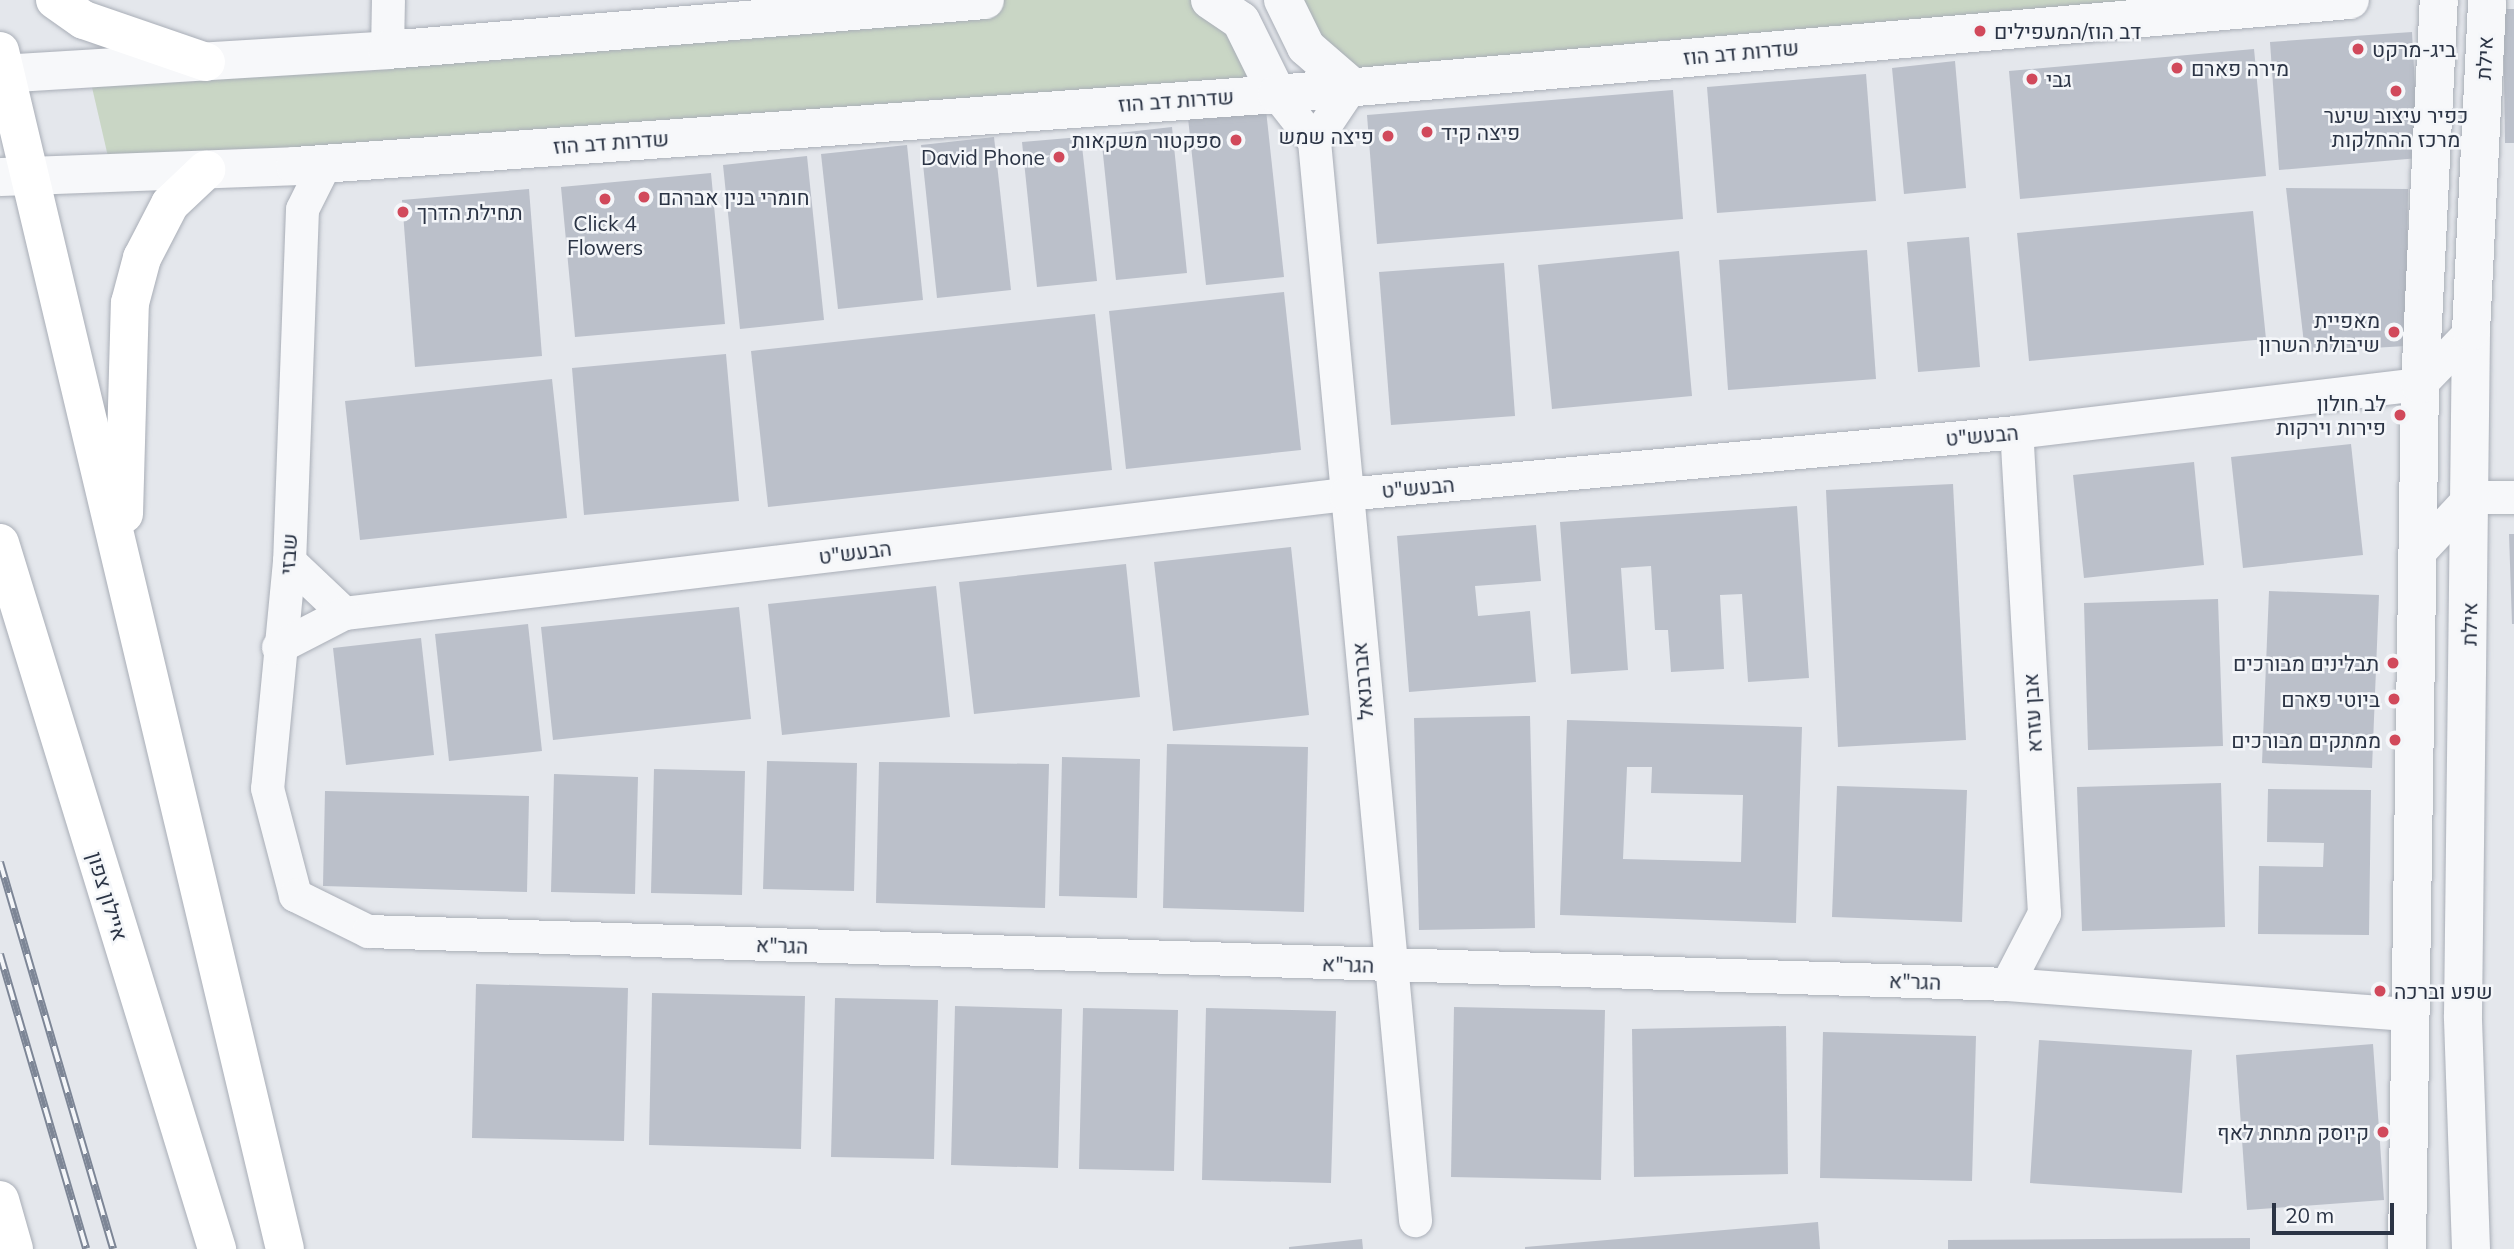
<!DOCTYPE html>
<meta charset="utf-8">
<style>
body{margin:0}
#map{position:relative;width:2514px;height:1249px;overflow:hidden;background:#e4e7ec;font-family:Mulish,Heebo,sans-serif}
div>[style]{position:absolute}
[style*='--x']{left:calc(var(--x)*1px);top:calc(var(--y)*1px);width:calc(var(--w)*1px);rotate:calc(var(--a)*1deg)}
.green>*{inset:0;background:#c9d6c5}
.building>*{inset:0;background:#bbc0ca}
.roads{filter:drop-shadow(0 0 2px #a9aeb7) drop-shadow(0 0 2px #a9aeb7)}
.minor>*{height:33px;margin:-16.5px;padding:0 16.5px;transform-origin:16.5px;border-radius:16.5px;background:#f7f8fa}
.tertiary>*{height:38px;margin:-19px;padding:0 19px;transform-origin:19px;border-radius:19px;background:#f7f8fa}
.motorway>*{height:38px;margin:-19px;padding:0 19px;transform-origin:19px;border-radius:19px;background:#fff}
.rail>*{height:8px;margin-top:-4px;transform-origin:0;background:repeating-linear-gradient(90deg,#f4f6f9 0 16px,#7d8696 0 32px);box-sizing:border-box;border-block:2px solid #7d8696}
.dots>*{width:19px;height:19px;translate:-50% -50%;box-sizing:border-box;border:4px solid #f4f6f9;border-radius:50%}
span{translate:-50% -50%;white-space:nowrap;text-align:center;line-height:1.15;-webkit-text-stroke:5px #f4f6f9;paint-order:stroke}
.poi-label{font-size:21px;color:#2b3445}
.left{translate:0 -50%;text-align:left}
.right{translate:-100% -50%;text-align:right}
.street-label{font-size:21px;color:#2b3445}
.scale{position:absolute;left:2272px;top:1203px;width:122px;height:32px;box-sizing:border-box;border:4px solid #2b3445;border-top:0;padding-left:9px;font-size:21px;line-height:24px;white-space:nowrap;color:#2b3445;-webkit-text-stroke:5px #f4f6f9;paint-order:stroke}
</style>
<div id="map">
<div class="green">
<i style="clip-path:polygon(985px 0,1210px 0,1277px 94px,112px 174px,88px 70px)"></i>
<i style="clip-path:polygon(1283px 0,2350px 0,1351px 86px)"></i>
</div>
<div class="building">
<i style="clip-path:polygon(2503px 9px,2514px 9px,2514px 143px,2505px 143px)"></i>
<i style="clip-path:polygon(2412px 32px,2419px 158px,2279px 170px,2270px 42px)"></i>
<i style="clip-path:polygon(2254px 49px,2266px 176px,2020px 199px,2009px 71px)"></i>
<i style="clip-path:polygon(1955px 61px,1966px 188px,1904px 194px,1892px 68px)"></i>
<i style="clip-path:polygon(1866px 74px,1876px 201px,1717px 213px,1707px 87px)"></i>
<i style="clip-path:polygon(1673px 90px,1683px 219px,1377px 244px,1367px 115px)"></i>
<i style="clip-path:polygon(1266px 110px,1284px 277px,1206px 285px,1188px 118px)"></i>
<i style="clip-path:polygon(1172px 127px,1187px 273px,1116px 280px,1101px 135px)"></i>
<i style="clip-path:polygon(994px 137px,1011px 290px,937px 298px,921px 145px)"></i>
<i style="clip-path:polygon(1081px 137px,1097px 281px,1037px 287px,1022px 142px)"></i>
<i style="clip-path:polygon(907px 145px,923px 300px,838px 309px,821px 154px)"></i>
<i style="clip-path:polygon(807px 156px,824px 320px,740px 329px,723px 165px)"></i>
<i style="clip-path:polygon(711px 173px,725px 324px,575px 337px,561px 187px)"></i>
<i style="clip-path:polygon(2286px 188px,2408px 189px,2406px 346px,2305px 352px)"></i>
<i style="clip-path:polygon(529px 189px,542px 356px,415px 367px,402px 200px)"></i>
<i style="clip-path:polygon(2253px 211px,2266px 339px,2029px 361px,2017px 233px)"></i>
<i style="clip-path:polygon(1969px 237px,1980px 367px,1918px 372px,1907px 242px)"></i>
<i style="clip-path:polygon(1867px 250px,1876px 379px,1728px 390px,1719px 260px)"></i>
<i style="clip-path:polygon(1679px 251px,1692px 396px,1552px 409px,1538px 265px)"></i>
<i style="clip-path:polygon(1504px 263px,1515px 416px,1391px 425px,1379px 272px)"></i>
<i style="clip-path:polygon(1284px 292px,1301px 450px,1126px 469px,1109px 311px)"></i>
<i style="clip-path:polygon(1095px 314px,1112px 470px,768px 507px,751px 351px)"></i>
<i style="clip-path:polygon(726px 354px,739px 501px,584px 515px,572px 368px)"></i>
<i style="clip-path:polygon(552px 379px,567px 518px,360px 540px,345px 401px)"></i>
<i style="clip-path:polygon(2351px 444px,2363px 555px,2243px 568px,2231px 457px)"></i>
<i style="clip-path:polygon(2194px 462px,2204px 565px,2084px 578px,2073px 475px)"></i>
<i style="clip-path:polygon(1953px 484px,1966px 740px,1838px 747px,1826px 490px)"></i>
<i style="clip-path:polygon(1797px 506px,1809px 678px,1748px 682px,1742px 594px,1720px 595px,1724px 669px,1671px 672px,1668px 630px,1655px 630px,1651px 566px,1621px 568px,1628px 670px,1571px 674px,1560px 522px)"></i>
<i style="clip-path:polygon(1536px 525px,1541px 581px,1475px 586px,1478px 616px,1530px 611px,1536px 682px,1409px 692px,1397px 536px)"></i>
<i style="clip-path:polygon(2509px 534px,2514px 534px,2514px 624px,2512px 624px)"></i>
<i style="clip-path:polygon(1291px 547px,1309px 715px,1173px 731px,1154px 562px)"></i>
<i style="clip-path:polygon(1126px 564px,1140px 697px,974px 714px,959px 582px)"></i>
<i style="clip-path:polygon(936px 586px,950px 717px,782px 735px,768px 604px)"></i>
<i style="clip-path:polygon(2269px 591px,2379px 595px,2372px 768px,2262px 763px)"></i>
<i style="clip-path:polygon(2218px 599px,2223px 746px,2088px 750px,2084px 603px)"></i>
<i style="clip-path:polygon(739px 607px,751px 719px,553px 740px,541px 627px)"></i>
<i style="clip-path:polygon(528px 624px,542px 751px,449px 761px,435px 634px)"></i>
<i style="clip-path:polygon(421px 638px,434px 755px,346px 765px,333px 648px)"></i>
<i style="clip-path:polygon(1530px 716px,1535px 928px,1419px 930px,1414px 718px)"></i>
<i style="clip-path:polygon(evenodd,1567px 720px,1802px 727px,1796px 923px,1560px 915px,1567px 720px,1627px 767px,1652px 767px,1651px 793px,1743px 795px,1741px 862px,1623px 859px,1627px 767px)"></i>
<i style="clip-path:polygon(1167px 744px,1308px 747px,1304px 912px,1163px 908px)"></i>
<i style="clip-path:polygon(1062px 757px,1140px 759px,1137px 898px,1059px 896px)"></i>
<i style="clip-path:polygon(767px 761px,857px 763px,854px 891px,763px 889px)"></i>
<i style="clip-path:polygon(879px 762px,1049px 764px,1045px 908px,876px 903px)"></i>
<i style="clip-path:polygon(654px 769px,745px 771px,742px 895px,651px 893px)"></i>
<i style="clip-path:polygon(554px 774px,638px 777px,635px 894px,551px 892px)"></i>
<i style="clip-path:polygon(2221px 783px,2225px 927px,2082px 931px,2077px 787px)"></i>
<i style="clip-path:polygon(1837px 786px,1967px 790px,1962px 922px,1832px 917px)"></i>
<i style="clip-path:polygon(2268px 789px,2371px 790px,2369px 935px,2258px 934px,2259px 866px,2323px 867px,2324px 843px,2267px 842px)"></i>
<i style="clip-path:polygon(325px 791px,529px 796px,527px 892px,323px 886px)"></i>
<i style="clip-path:polygon(476px 984px,628px 988px,624px 1141px,472px 1138px)"></i>
<i style="clip-path:polygon(652px 993px,805px 996px,801px 1149px,649px 1145px)"></i>
<i style="clip-path:polygon(835px 998px,938px 1000px,934px 1159px,831px 1157px)"></i>
<i style="clip-path:polygon(955px 1006px,1062px 1009px,1058px 1168px,951px 1165px)"></i>
<i style="clip-path:polygon(1454px 1007px,1605px 1010px,1601px 1180px,1451px 1177px)"></i>
<i style="clip-path:polygon(1083px 1008px,1178px 1010px,1174px 1171px,1079px 1169px)"></i>
<i style="clip-path:polygon(1206px 1008px,1336px 1011px,1331px 1183px,1202px 1180px)"></i>
<i style="clip-path:polygon(1786px 1026px,1788px 1174px,1634px 1177px,1632px 1029px)"></i>
<i style="clip-path:polygon(1823px 1032px,1976px 1036px,1972px 1181px,1820px 1178px)"></i>
<i style="clip-path:polygon(2039px 1040px,2192px 1050px,2182px 1193px,2030px 1183px)"></i>
<i style="clip-path:polygon(2373px 1044px,2384px 1200px,2247px 1210px,2236px 1055px)"></i>
<i style="clip-path:polygon(1818px 1222px,1820px 1249px,1525px 1249px,1525px 1247px)"></i>
<i style="clip-path:polygon(2250px 1238px,2250px 1249px,1948px 1249px,1948px 1240px)"></i>
<i style="clip-path:polygon(1362px 1239px,1363px 1249px,1289px 1249px,1289px 1247px)"></i>
</div>
<div class="roads">
<div class="minor">
<i style="--x:387;--y:50;--w:50;--a:-88.9"></i>
<i style="--x:1277;--y:94;--w:60;--a:51.8"></i>
<i style="--x:1314;--y:141;--w:1084;--a:84.65"></i>
<i style="--x:1314;--y:141;--w:66;--a:-56.1"></i>
<i style="--x:325;--y:163;--w:51;--a:116.6"></i>
<i style="--x:302;--y:209;--w:352;--a:92.1"></i>
<i style="--x:289;--y:561;--w:228;--a:95.5"></i>
<i style="--x:267;--y:788;--w:111;--a:75.3"></i>
<i style="--x:295;--y:895;--w:81;--a:26.3"></i>
<i style="--x:368;--y:931;--w:1640;--a:1.85"></i>
<i style="--x:2007;--y:984;--w:404;--a:4.3"></i>
<i style="--x:2418;--y:553;--w:76;--a:-47.1"></i>
<i style="--x:2470;--y:497;--w:44;--a:0"></i>
<i style="--x:289;--y:561;--w:76;--a:43.4"></i>
<i style="--x:344;--y:613;--w:1008;--a:-6.78"></i>
<i style="--x:1345;--y:494;--w:674;--a:-5.28"></i>
<i style="--x:2016;--y:432;--w:407;--a:-6.8"></i>
<i style="--x:2420;--y:384;--w:74;--a:-46.1"></i>
<i style="--x:278;--y:647;--w:74;--a:-27.3"></i>
<i style="--x:2007;--y:984;--w:80;--a:-62.5"></i>
<i style="--x:2044;--y:913;--w:482;--a:-93.3"></i>
</div>
<div class="tertiary">
<i style="--x:1210;--y:0;--w:37;--a:34"></i>
<i style="--x:1241;--y:21;--w:81;--a:63.7"></i>
<i style="--x:1283;--y:0;--w:52;--a:63.9"></i>
<i style="--x:1306;--y:47;--w:60;--a:40.9"></i>
<i style="--x:0;--y:74;--w:388;--a:-3.5"></i>
<i style="--x:387;--y:50;--w:600;--a:-4.78"></i>
<i style="--x:0;--y:177;--w:295;--a:-2.1"></i>
<i style="--x:295;--y:166;--w:985;--a:-4.19"></i>
<i style="--x:1277;--y:94;--w:1077;--a:-5.01"></i>
<i style="--x:2407;--y:1249;--w:865;--a:-89.14"></i>
<i style="--x:2420;--y:384;--w:384;--a:-87.2"></i>
<i style="--x:2471;--y:1249;--w:234;--a:-92"></i>
<i style="--x:2463;--y:1015;--w:684;--a:-89.33"></i>
<i style="--x:2471;--y:331;--w:331;--a:-87.2"></i>
</div>
<div class="motorway">
<i style="--x:55;--y:0;--w:35;--a:35"></i>
<i style="--x:84;--y:20;--w:129;--a:19"></i>
<i style="--x:0;--y:51;--w:1231;--a:76.62"></i>
<i style="--x:124;--y:514;--w:211;--a:-88.4"></i>
<i style="--x:130;--y:303;--w:47;--a:-75.1"></i>
<i style="--x:142;--y:258;--w:61;--a:-62.6"></i>
<i style="--x:170;--y:204;--w:50;--a:-43.4"></i>
<i style="--x:0;--y:543;--w:739;--a:72.91"></i>
<i style="--x:0;--y:1200;--w:51;--a:74.1"></i>
</div>
</div>
<div class="rail">
<i style="--x:0;--y:862;--w:403;--a:73.7"></i>
<i style="--x:0;--y:954;--w:307;--a:73.7"></i>
</div>
<div class="dots">
<i style="left:1980px;top:31px;background:#d1495b"></i>
<i style="left:2358px;top:49px;background:#d1495b"></i>
<i style="left:2177px;top:68px;background:#d1495b"></i>
<i style="left:2032px;top:79px;background:#d1495b"></i>
<i style="left:2396px;top:91px;background:#d1495b"></i>
<i style="left:1427px;top:132px;background:#d1495b"></i>
<i style="left:1388px;top:136px;background:#d1495b"></i>
<i style="left:1236px;top:140px;background:#d1495b"></i>
<i style="left:1059px;top:157px;background:#d1495b"></i>
<i style="left:644px;top:197px;background:#d1495b"></i>
<i style="left:605px;top:199px;background:#d1495b"></i>
<i style="left:403px;top:212px;background:#d1495b"></i>
<i style="left:2394px;top:332px;background:#d1495b"></i>
<i style="left:2400px;top:415px;background:#d1495b"></i>
<i style="left:2393px;top:663px;background:#d1495b"></i>
<i style="left:2394px;top:699px;background:#d1495b"></i>
<i style="left:2395px;top:740px;background:#d1495b"></i>
<i style="left:2380px;top:991px;background:#d1495b"></i>
<i style="left:2383px;top:1132px;background:#d1495b"></i>
</div>
<div class="poi-label">
<span class="left" style="left:1994px;top:31px">דב הוז/המעפילים</span>
<span class="left" style="left:2372px;top:49px">ביג-מרקט</span>
<span class="left" style="left:2191px;top:68px">מירה פארם</span>
<span class="left" style="left:2046px;top:79px">גבי</span>
<span style="left:2396px;top:127px">כפיר עיצוב שיער<br>מרכז ההחלקות</span>
<span class="left" style="left:1441px;top:132px">פיצה קיד</span>
<span class="right" style="left:1374px;top:136px">פיצה שמש</span>
<span class="right" style="left:1222px;top:140px">ספקטור משקאות</span>
<span class="right" style="left:1045px;top:157px">David Phone</span>
<span class="left" style="left:658px;top:197px">חומרי בנין אברהם</span>
<span class="left" style="left:417px;top:212px">תחילת הדרך</span>
<span style="left:605px;top:235px">Click 4<br>Flowers</span>
<span class="right" style="left:2380px;top:332px">מאפיית<br>שיבולת השרון</span>
<span class="right" style="left:2386px;top:415px">לב חולון<br>פירות וירקות</span>
<span class="right" style="left:2379px;top:663px">תבלינים מבורכים</span>
<span class="right" style="left:2380px;top:699px">ביוטי פארם</span>
<span class="right" style="left:2381px;top:740px">ממתקים מבורכים</span>
<span class="left" style="left:2394px;top:991px">שפע וברכה</span>
<span class="right" style="left:2369px;top:1132px">קיוסק מתחת לאף</span>
</div>
<div class="street-label">
<span style="left:1741px;top:52px;rotate:-5deg">שדרות דב הוז</span>
<span style="left:2484px;top:58px;rotate:-87deg">אילת</span>
<span style="left:1176px;top:100px;rotate:-4deg">שדרות דב הוז</span>
<span style="left:611px;top:142px;rotate:-4deg">שדרות דב הוז</span>
<span style="left:1982px;top:435px;rotate:-5deg">הבעש"ט</span>
<span style="left:1418px;top:487px;rotate:-5deg">הבעש"ט</span>
<span style="left:855px;top:552px;rotate:-7deg">הבעש"ט</span>
<span style="left:288px;top:554px;rotate:-86deg">שבזי</span>
<span style="left:2469px;top:624px;rotate:-89deg">אילת</span>
<span style="left:1362px;top:681px;rotate:-95deg">אברבנאל</span>
<span style="left:2032px;top:713px;rotate:-93deg">אבן עזרא</span>
<span style="left:108px;top:896px;rotate:73deg">איילון צפון</span>
<span style="left:782px;top:945px;rotate:2deg">הגר"א</span>
<span style="left:1348px;top:964px;rotate:2deg">הגר"א</span>
<span style="left:1915px;top:981px;rotate:2deg">הגר"א</span>
</div>
<div class="scale">20 m</div>
</div>
